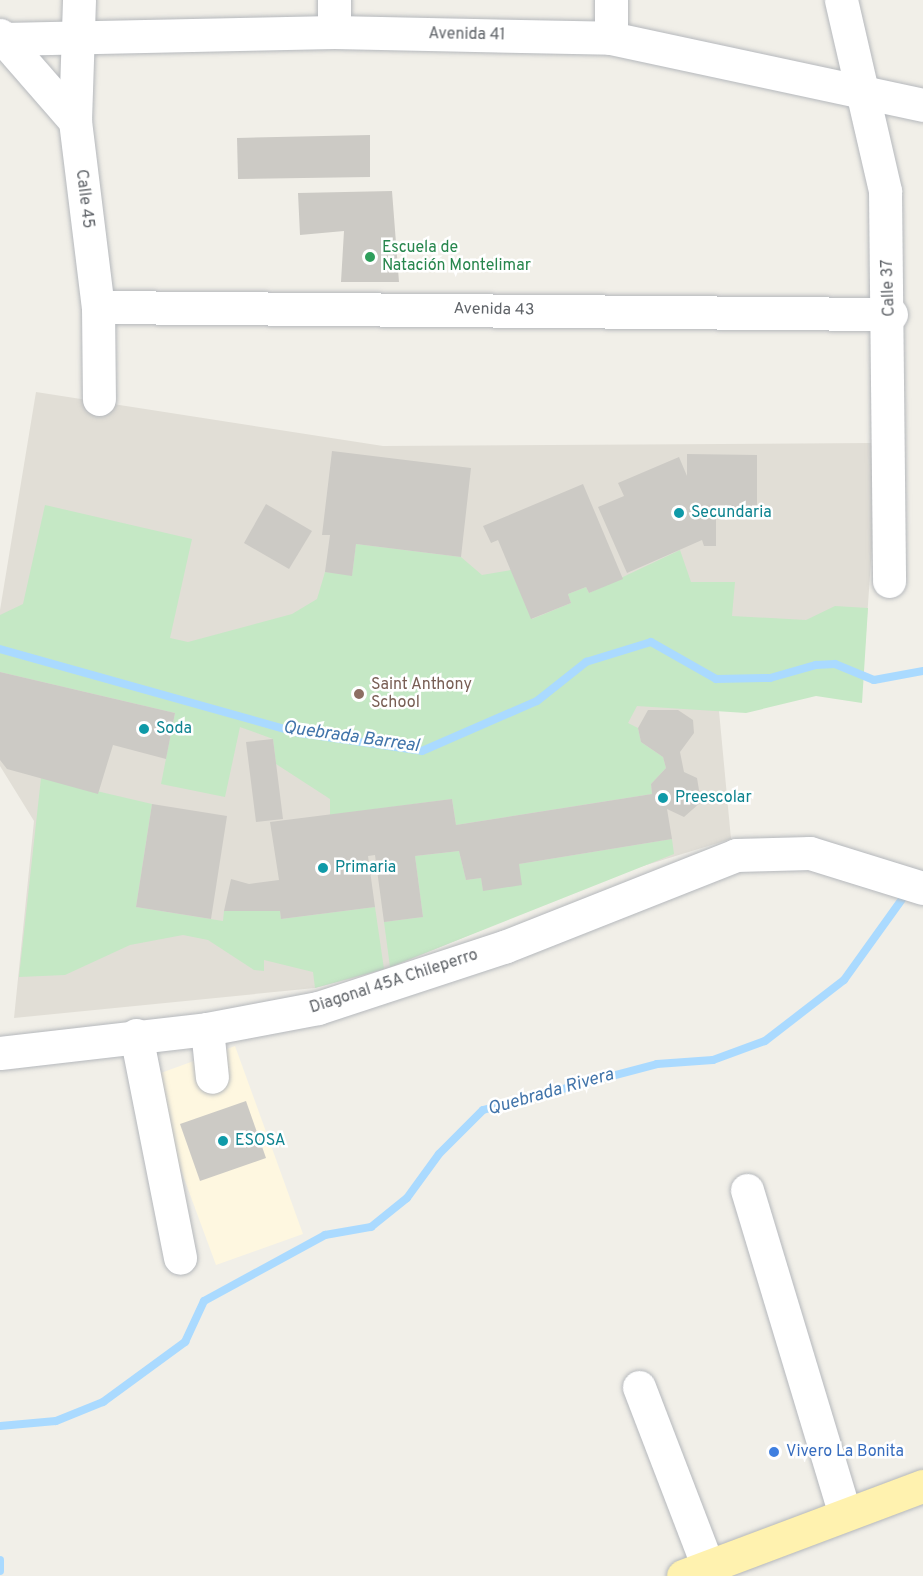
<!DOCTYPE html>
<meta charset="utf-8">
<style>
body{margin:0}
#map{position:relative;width:923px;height:1576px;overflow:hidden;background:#f1efe8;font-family:Overpass,sans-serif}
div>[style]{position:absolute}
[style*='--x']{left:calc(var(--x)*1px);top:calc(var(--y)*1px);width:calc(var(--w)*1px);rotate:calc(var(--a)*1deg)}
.commercial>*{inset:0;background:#fef7e0}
.education>*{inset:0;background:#e1ded6}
.green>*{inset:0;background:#c5e8c5}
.stream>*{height:8px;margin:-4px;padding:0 4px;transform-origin:4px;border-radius:4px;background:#aadaff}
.building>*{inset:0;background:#cccac5}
.roads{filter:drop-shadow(0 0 2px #b5b8bc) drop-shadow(0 0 2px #b5b8bc)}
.minor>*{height:33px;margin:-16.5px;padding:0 16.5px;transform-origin:16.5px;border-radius:16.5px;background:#fff}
.major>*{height:33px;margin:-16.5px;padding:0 16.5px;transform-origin:16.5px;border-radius:16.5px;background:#fff2af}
.dots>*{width:16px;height:16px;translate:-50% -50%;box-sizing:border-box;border:3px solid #fff;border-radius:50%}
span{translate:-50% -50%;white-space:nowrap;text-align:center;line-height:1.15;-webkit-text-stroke:5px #fff;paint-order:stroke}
.street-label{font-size:16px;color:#5f6368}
.leisure-label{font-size:16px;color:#27864d}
.left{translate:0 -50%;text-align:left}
.culture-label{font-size:16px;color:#0d838f}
.education-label{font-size:16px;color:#785e54}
.shop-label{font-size:16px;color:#366cbe}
.water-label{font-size:18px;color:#4174aa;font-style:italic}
</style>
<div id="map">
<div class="commercial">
<i style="clip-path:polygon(235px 1046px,303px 1234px,216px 1265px,147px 1078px)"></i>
</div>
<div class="education">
<i style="clip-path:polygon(36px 392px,383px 446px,872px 443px,873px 533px,863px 675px,716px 679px,731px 839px,617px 874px,387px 969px,315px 988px,14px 1018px,34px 821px,0 766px,0 610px)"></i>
</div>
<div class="green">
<i style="clip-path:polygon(45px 505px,192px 539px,170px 638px,188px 642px,292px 614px,317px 599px,325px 572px,352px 575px,356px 544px,461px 557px,482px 575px,511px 570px,532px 619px,571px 603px,568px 594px,586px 587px,589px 593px,680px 550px,691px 582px,735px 582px,732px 616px,806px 620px,835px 606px,868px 608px,862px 703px,816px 696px,746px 713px,637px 706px,628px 723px,638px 728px,641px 742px,663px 757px,666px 768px,651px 784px,652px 794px,456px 825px,452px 799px,330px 815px,330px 799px,276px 764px,273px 739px,240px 727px,225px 797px,161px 784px,175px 713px,0 672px,0 615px,23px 604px)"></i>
<i style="clip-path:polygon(41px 778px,152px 804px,136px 907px,223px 921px,224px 911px,280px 911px,281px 919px,375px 907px,384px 969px,315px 988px,313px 972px,264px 960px,264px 971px,254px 970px,208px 940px,183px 935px,130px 945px,65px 975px,19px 977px)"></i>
<i style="clip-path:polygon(672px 839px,674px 854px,390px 967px,384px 922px,423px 917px,415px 856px,459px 851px,466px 880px,481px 878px,483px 890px,519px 864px)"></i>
</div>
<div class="stream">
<i style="--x:0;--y:649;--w:311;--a:15.7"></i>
<i style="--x:299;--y:733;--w:124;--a:8.3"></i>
<i style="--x:422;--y:751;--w:125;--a:-23.5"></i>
<i style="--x:537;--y:701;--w:63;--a:-38.5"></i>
<i style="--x:586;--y:662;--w:68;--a:-17.1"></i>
<i style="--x:651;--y:642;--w:75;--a:29.6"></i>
<i style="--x:716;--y:679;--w:54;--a:-1.1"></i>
<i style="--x:770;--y:678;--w:48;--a:-15.8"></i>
<i style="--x:816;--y:665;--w:19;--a:-3"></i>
<i style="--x:835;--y:664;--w:42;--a:22.3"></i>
<i style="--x:874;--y:680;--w:50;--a:-10.4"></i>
<i style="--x:0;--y:1426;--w:56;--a:-5.1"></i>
<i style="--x:56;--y:1421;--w:51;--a:-22"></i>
<i style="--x:103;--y:1402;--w:102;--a:-36.2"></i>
<i style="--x:185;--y:1342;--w:45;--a:-65.1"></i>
<i style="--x:204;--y:1301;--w:138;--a:-28.6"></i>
<i style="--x:325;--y:1235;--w:47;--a:-9.9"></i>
<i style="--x:371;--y:1227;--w:46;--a:-38.9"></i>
<i style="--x:407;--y:1198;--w:54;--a:-54"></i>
<i style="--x:439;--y:1154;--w:62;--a:-45"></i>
<i style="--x:483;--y:1110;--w:180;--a:-14.8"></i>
<i style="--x:657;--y:1064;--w:56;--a:-4.1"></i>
<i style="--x:713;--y:1060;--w:55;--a:-20.1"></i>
<i style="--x:765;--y:1041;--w:100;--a:-37.7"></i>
<i style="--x:844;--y:980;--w:110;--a:-54.3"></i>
<i style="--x:0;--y:1560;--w:11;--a:90"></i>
</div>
<div class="building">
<i style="clip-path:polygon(370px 135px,370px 177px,238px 179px,237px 138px)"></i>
<i style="clip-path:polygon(392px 191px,399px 282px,341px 282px,344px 231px,300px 235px,298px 193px)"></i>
<i style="clip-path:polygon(332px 451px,471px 468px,461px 557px,356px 544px,352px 576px,325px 572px,330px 535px,322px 535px)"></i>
<i style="clip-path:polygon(687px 454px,757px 455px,757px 518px,716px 518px,716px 546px,704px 546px,702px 540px,627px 573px,598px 507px,624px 496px,618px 483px,679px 457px,687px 476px)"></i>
<i style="clip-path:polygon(583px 484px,623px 579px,589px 593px,586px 587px,568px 594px,571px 603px,531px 619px,498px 540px,491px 543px,483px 526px)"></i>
<i style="clip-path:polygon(266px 504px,312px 531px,289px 569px,244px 543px)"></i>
<i style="clip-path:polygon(0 672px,175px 713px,166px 759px,113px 745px,98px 794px,7px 769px,0 760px)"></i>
<i style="clip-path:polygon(648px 710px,678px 710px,693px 720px,694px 733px,680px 752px,684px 772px,697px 778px,701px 802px,684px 817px,667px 809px,672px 839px,519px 864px,522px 885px,483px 891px,481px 878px,466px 880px,459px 851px,415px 856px,423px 917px,384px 922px,375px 855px,368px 856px,375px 907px,281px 919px,280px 911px,224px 911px,231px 879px,249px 884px,279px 880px,270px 822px,452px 799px,456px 825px,652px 794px,651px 784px,666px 768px,663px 757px,641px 742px,638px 728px)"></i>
<i style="clip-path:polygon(273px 739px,283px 819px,256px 822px,246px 742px)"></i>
<i style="clip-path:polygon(152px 804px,227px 816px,211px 919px,136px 907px)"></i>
<i style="clip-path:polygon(246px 1101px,266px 1158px,200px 1181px,180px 1124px)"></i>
</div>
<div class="roads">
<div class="minor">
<i style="--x:79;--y:0;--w:121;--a:91.9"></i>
<i style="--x:75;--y:121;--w:187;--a:83"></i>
<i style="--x:98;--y:307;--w:92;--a:89.4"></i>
<i style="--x:611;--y:0;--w:38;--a:90"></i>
<i style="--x:841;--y:0;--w:196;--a:77"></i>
<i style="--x:885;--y:191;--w:390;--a:89.4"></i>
<i style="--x:334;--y:32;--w:32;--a:-90"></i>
<i style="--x:0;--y:35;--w:114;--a:48.9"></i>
<i style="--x:3;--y:39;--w:331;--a:-1.2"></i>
<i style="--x:334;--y:32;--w:277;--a:1.2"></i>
<i style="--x:611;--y:38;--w:319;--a:12.1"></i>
<i style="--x:98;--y:307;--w:793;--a:0.51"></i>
<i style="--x:207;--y:1029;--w:48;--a:84.1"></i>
<i style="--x:136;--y:1035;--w:227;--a:78.8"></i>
<i style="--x:0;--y:1053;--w:208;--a:-6.6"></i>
<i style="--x:207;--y:1029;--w:113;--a:-10.7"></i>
<i style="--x:318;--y:1008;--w:196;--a:-18.2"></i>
<i style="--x:504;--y:947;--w:250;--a:-21.6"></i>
<i style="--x:736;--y:855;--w:74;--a:-1.5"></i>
<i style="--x:810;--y:853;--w:118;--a:17.2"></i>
<i style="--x:747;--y:1190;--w:338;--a:73.2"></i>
<i style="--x:639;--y:1387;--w:193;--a:69"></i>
</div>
<div class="major">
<i style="--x:683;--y:1576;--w:256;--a:-20.6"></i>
</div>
</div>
<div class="dots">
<i style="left:370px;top:257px;background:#2e9e5b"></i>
<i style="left:679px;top:513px;background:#0f9aa8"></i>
<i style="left:359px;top:694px;background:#8d6e63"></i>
<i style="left:144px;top:729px;background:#0f9aa8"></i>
<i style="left:663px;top:798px;background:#0f9aa8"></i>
<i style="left:323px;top:868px;background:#0f9aa8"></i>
<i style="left:223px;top:1141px;background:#0f9aa8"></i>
<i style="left:774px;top:1452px;background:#3f7fe0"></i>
</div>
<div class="street-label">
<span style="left:467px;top:35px;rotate:1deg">Avenida 41</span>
<span style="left:84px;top:199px;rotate:83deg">Calle 45</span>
<span style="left:889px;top:288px;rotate:-92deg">Calle 37</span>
<span style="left:494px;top:310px;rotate:1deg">Avenida 43</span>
<span style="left:394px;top:982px;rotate:-18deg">Diagonal 45A Chileperro</span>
</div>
<div class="leisure-label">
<span class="left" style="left:382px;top:257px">Escuela de<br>Natación Montelimar</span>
</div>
<div class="culture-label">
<span class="left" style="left:691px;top:513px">Secundaria</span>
<span class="left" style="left:156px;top:729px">Soda</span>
<span class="left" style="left:675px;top:798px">Preescolar</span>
<span class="left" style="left:335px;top:868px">Primaria</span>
<span class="left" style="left:235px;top:1141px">ESOSA</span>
</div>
<div class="education-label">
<span class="left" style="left:371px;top:694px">Saint Anthony<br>School</span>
</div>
<div class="shop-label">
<span class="left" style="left:786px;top:1452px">Vivero La Bonita</span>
</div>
<div class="water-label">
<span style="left:351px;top:738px;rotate:8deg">Quebrada Barreal</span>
<span style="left:551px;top:1093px;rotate:-16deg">Quebrada Rivera</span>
</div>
</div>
